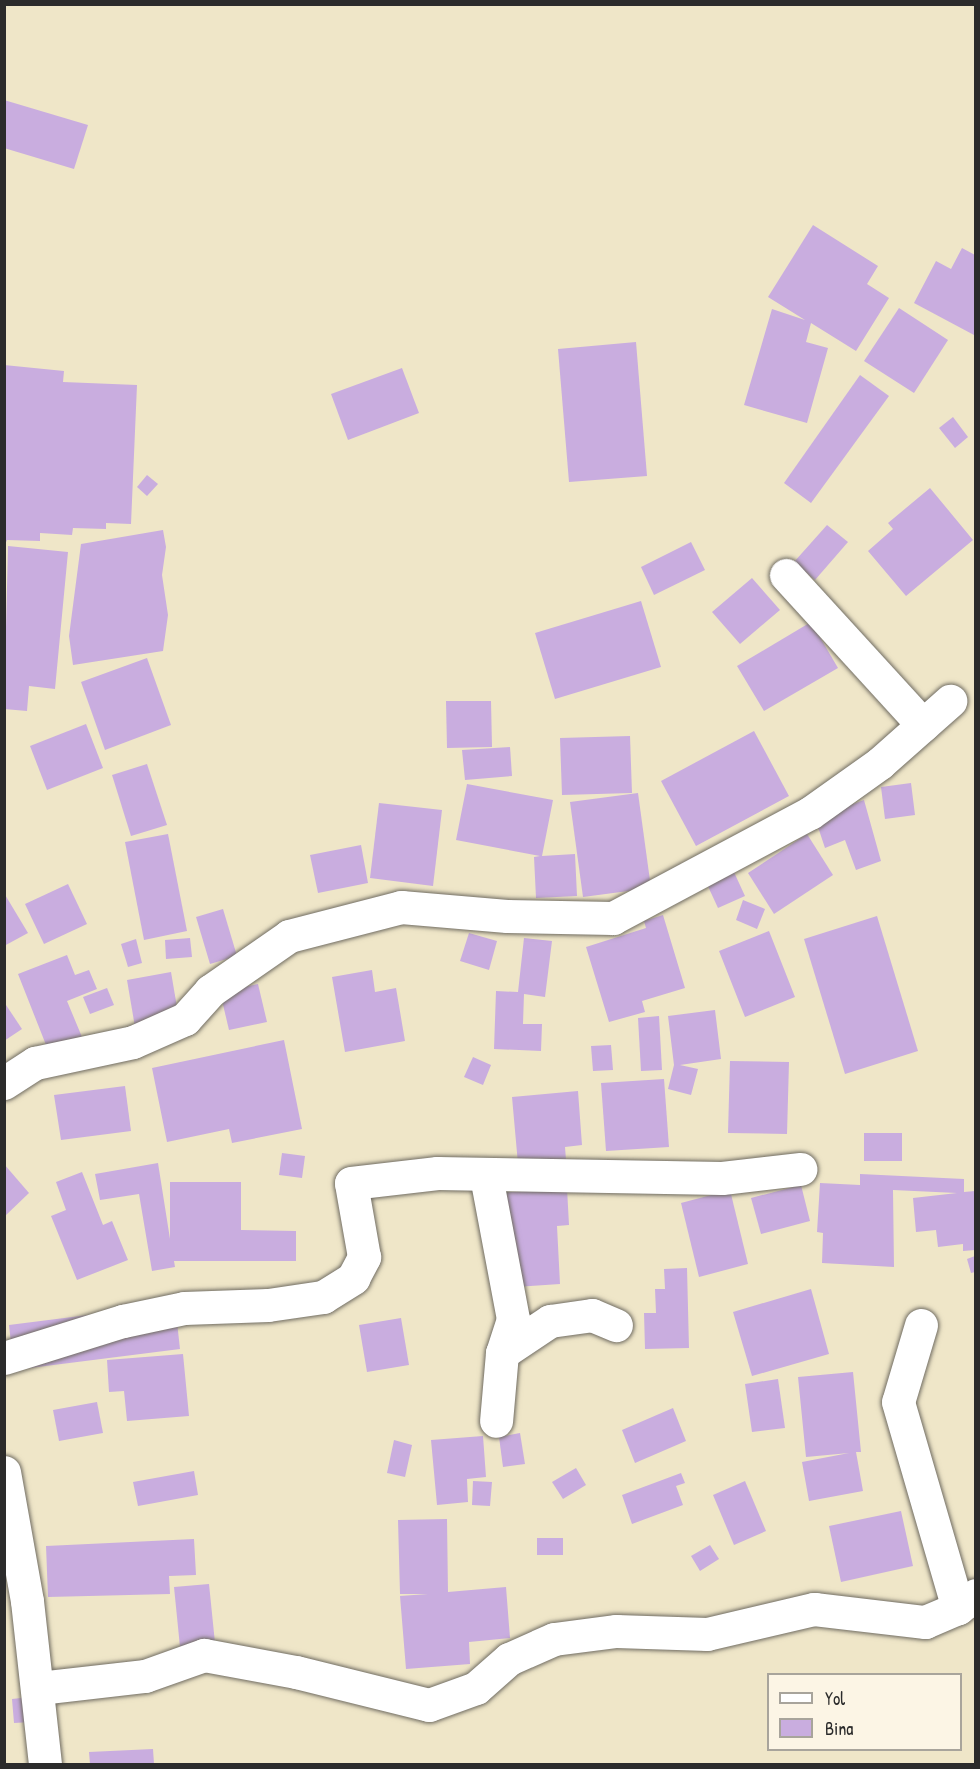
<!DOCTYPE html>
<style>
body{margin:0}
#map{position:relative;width:980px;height:1769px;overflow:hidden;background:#efe6c8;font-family:"Patrick Hand",sans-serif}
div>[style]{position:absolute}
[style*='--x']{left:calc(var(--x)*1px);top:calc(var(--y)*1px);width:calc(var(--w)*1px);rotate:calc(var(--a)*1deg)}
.building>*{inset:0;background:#c9addf}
.roads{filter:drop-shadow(0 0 2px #706c62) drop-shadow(0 0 2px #706c62)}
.minor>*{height:33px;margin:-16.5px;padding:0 16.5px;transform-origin:16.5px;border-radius:16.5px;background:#fff}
span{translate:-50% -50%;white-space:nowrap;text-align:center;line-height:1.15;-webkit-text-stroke:4.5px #fcf5e5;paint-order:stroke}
.frame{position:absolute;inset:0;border:6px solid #2b2b2b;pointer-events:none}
.legend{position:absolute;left:767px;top:1673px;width:195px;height:78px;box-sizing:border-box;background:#fcf5e5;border:2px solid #a8a49b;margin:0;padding:8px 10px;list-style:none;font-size:18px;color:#2b2b2b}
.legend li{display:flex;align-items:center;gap:12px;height:30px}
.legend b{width:30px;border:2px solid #a8a49b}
</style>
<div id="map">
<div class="building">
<i style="clip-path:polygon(4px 100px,88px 125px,74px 169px,4px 148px)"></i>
<i style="clip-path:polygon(813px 225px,878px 266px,867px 284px,889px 298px,856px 351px,811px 323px,806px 342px,828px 348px,807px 423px,744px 405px,772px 309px,805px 320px,768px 297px)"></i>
<i style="clip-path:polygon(962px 248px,975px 255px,974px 335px,914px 303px,936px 261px,951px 269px)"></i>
<i style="clip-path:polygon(899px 308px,948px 340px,914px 393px,864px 361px)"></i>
<i style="clip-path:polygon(636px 342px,647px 476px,569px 482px,558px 349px)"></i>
<i style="clip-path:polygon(4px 365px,64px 371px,63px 382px,137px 385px,131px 524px,106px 523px,106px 529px,73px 528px,72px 535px,40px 533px,40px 541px,7px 540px,4px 547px)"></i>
<i style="clip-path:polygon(402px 368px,419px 413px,348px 440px,331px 394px)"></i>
<i style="clip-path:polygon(860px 375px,889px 396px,811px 503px,784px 483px)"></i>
<i style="clip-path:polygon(953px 417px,968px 437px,955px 448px,939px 428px)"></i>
<i style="clip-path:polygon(147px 475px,158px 484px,147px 496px,137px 487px)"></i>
<i style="clip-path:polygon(930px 488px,973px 540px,906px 596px,868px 551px,893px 529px,888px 523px)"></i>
<i style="clip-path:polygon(827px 525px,848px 542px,815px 580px,794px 562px)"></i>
<i style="clip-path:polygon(163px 530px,166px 547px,162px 575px,168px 615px,163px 651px,73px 665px,69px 636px,81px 544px)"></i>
<i style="clip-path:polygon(691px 542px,705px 570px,654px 595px,641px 567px)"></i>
<i style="clip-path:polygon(8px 546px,68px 552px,55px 689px,29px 686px,27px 711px,4px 709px)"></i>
<i style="clip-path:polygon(752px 578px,780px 610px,740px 644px,712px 612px)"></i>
<i style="clip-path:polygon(641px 601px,661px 667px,555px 699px,535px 633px)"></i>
<i style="clip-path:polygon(811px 622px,838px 668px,764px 711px,737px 666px)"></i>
<i style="clip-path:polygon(147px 658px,171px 725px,105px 750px,81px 682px)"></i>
<i style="clip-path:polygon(446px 701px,491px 701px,492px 747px,447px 748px)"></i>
<i style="clip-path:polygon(86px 724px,103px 768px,47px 790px,30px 746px)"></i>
<i style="clip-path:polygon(754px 731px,789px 796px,696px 846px,661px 781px)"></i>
<i style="clip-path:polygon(630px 736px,632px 793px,562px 795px,560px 738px)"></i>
<i style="clip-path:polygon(510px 747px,512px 776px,465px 780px,462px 750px)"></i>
<i style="clip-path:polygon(147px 764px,167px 825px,131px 836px,112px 775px)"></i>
<i style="clip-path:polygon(911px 783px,915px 815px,885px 819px,881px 787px)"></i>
<i style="clip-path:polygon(467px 784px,553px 800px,542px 856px,575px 854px,577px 896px,536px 898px,534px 857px,540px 856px,456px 840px)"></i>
<i style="clip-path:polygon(638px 793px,651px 888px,583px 897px,570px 802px)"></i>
<i style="clip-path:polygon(864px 800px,881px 861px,856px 870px,845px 840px,825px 848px,815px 818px)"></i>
<i style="clip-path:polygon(379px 803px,442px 810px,433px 886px,370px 878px)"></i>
<i style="clip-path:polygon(168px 834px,187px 931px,144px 940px,125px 842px)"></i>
<i style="clip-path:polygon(807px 834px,833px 875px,774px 914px,748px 873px)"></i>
<i style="clip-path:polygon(361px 845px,368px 883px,318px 893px,310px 855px)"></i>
<i style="clip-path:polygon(733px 870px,745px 896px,718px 908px,706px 882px)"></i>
<i style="clip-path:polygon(68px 884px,87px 924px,44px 944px,25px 904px)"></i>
<i style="clip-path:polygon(4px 893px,28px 933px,4px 946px)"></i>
<i style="clip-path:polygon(743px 900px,765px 909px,757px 929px,736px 920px)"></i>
<i style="clip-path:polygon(223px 909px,237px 956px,210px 964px,196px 917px)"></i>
<i style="clip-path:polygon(663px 915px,685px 988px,642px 1001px,645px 1012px,609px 1022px,586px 947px,646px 928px,644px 921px)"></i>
<i style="clip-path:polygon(877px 916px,918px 1051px,845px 1074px,804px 939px)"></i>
<i style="clip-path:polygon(769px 931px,795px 997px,745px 1017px,719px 951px)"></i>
<i style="clip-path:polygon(469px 933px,497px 941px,489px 970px,460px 961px)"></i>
<i style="clip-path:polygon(190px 938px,192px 957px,166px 959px,165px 940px)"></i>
<i style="clip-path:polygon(524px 938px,552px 941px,545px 997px,524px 994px,523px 1024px,542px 1024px,541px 1051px,494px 1049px,496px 991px,518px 992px)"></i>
<i style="clip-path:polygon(136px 939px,142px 963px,128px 967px,121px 944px)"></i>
<i style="clip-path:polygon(67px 955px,75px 975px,89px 970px,97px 989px,67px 1001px,82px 1037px,48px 1050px,18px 974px)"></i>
<i style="clip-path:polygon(372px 970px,375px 992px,396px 988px,405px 1041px,345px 1052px,332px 977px)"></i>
<i style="clip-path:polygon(171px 972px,179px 1019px,135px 1027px,127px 980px)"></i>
<i style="clip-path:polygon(258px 984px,267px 1022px,229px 1030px,220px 992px)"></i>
<i style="clip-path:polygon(107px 988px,114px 1005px,90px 1014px,83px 997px)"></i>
<i style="clip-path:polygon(4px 1002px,22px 1029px,4px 1041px)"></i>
<i style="clip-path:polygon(715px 1010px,721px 1059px,680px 1065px,698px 1069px,691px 1095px,668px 1089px,674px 1065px,668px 1016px)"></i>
<i style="clip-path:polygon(659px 1016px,662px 1070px,641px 1071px,638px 1018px)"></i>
<i style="clip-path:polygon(284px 1040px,302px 1129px,232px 1143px,229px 1129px,167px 1142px,152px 1068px)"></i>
<i style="clip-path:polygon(611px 1045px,613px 1070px,593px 1071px,591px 1046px)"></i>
<i style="clip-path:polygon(473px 1057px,491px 1065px,483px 1085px,464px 1077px)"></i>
<i style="clip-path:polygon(730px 1061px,789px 1062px,787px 1134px,728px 1133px)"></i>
<i style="clip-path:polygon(664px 1079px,669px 1147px,606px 1151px,601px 1083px)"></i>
<i style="clip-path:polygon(125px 1086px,131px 1131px,61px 1140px,54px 1095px)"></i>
<i style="clip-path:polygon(578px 1091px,582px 1145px,565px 1147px,566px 1160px,518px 1164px,512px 1097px)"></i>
<i style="clip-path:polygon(864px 1133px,902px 1133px,902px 1161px,864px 1161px)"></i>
<i style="clip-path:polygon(282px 1153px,305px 1156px,302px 1178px,279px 1175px)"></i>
<i style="clip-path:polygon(158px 1163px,170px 1239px,170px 1182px,241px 1182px,241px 1230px,296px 1231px,296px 1261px,174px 1261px,175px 1267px,152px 1271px,139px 1194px,100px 1200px,95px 1174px)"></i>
<i style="clip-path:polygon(4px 1164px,29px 1193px,4px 1217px)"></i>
<i style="clip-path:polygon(82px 1172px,103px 1225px,112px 1221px,128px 1260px,77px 1280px,51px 1216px,66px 1210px,56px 1182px)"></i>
<i style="clip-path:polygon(860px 1174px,964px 1179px,964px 1192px,975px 1191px,975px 1250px,963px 1251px,963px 1244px,938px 1247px,936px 1230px,916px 1232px,913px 1198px,957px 1193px,893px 1190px,894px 1267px,822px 1263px,823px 1233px,817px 1232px,820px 1183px,860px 1185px)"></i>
<i style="clip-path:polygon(801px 1185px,810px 1221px,761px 1234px,751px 1198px)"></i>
<i style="clip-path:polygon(567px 1188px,569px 1225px,557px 1226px,560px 1284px,502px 1288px,496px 1193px)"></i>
<i style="clip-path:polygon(730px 1190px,748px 1264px,699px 1277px,681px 1203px)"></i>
<i style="clip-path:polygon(975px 1256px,975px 1272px,971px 1273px,967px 1259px)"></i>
<i style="clip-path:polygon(687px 1268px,689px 1348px,645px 1349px,644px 1313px,656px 1313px,655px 1289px,665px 1289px,664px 1269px)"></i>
<i style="clip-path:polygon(811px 1289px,829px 1354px,752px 1376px,733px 1312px)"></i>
<i style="clip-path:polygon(175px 1304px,180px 1349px,14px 1370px,9px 1325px)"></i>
<i style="clip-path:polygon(401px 1318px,409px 1365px,367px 1372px,359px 1325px)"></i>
<i style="clip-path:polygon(183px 1354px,189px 1416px,127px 1421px,124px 1391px,109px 1392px,107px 1360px)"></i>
<i style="clip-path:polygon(853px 1372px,861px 1452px,856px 1452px,863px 1491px,809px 1501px,802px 1462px,849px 1453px,806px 1457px,798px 1377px)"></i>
<i style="clip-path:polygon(778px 1379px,785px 1428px,752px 1432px,745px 1384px)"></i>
<i style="clip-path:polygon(97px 1402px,103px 1433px,59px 1441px,53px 1410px)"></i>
<i style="clip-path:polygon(673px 1408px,686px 1441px,635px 1463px,622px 1430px)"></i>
<i style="clip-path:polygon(520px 1433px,525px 1464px,503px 1467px,499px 1437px)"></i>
<i style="clip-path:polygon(483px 1436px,486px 1477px,467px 1479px,468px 1502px,437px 1505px,431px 1440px)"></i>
<i style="clip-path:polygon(394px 1440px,412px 1445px,405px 1477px,387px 1473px)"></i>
<i style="clip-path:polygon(576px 1468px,586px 1485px,563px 1499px,552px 1482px)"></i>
<i style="clip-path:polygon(194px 1471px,198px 1495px,138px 1506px,133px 1482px)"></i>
<i style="clip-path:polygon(681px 1473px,685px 1483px,676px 1486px,683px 1505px,632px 1524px,622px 1495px)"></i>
<i style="clip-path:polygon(473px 1481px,492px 1482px,490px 1506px,472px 1505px)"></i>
<i style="clip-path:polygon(745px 1481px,766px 1531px,734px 1545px,713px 1495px)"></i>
<i style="clip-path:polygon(901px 1511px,913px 1566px,841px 1582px,829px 1526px)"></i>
<i style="clip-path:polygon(447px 1519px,448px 1592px,506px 1587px,510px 1638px,469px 1642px,470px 1664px,406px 1669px,400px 1596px,428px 1594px,400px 1594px,398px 1520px)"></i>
<i style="clip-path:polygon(537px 1538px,563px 1538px,563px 1555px,537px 1555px)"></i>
<i style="clip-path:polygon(194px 1539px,196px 1575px,169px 1576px,170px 1594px,48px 1597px,46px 1546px)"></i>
<i style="clip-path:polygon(710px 1545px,719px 1559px,700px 1571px,691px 1556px)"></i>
<i style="clip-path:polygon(209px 1584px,215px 1643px,180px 1647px,174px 1587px)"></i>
<i style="clip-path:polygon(30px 1697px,31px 1722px,14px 1723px,12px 1699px)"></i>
<i style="clip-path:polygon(153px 1749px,154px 1764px,90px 1764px,89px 1752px)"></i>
</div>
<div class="roads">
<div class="minor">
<i style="--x:786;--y:575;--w:203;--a:47.6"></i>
<i style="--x:4;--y:1083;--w:37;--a:-33"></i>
<i style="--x:35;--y:1063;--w:100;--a:-12.1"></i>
<i style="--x:133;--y:1042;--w:57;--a:-23.9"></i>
<i style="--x:185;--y:1019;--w:38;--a:-48"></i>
<i style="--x:210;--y:991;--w:96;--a:-34.8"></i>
<i style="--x:289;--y:936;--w:116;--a:-14.5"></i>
<i style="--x:401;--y:907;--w:106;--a:4.9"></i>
<i style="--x:507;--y:916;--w:106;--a:1.1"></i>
<i style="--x:613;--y:918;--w:223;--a:-28.1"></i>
<i style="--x:810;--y:813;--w:86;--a:-35.5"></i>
<i style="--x:880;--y:763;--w:94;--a:-41.5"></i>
<i style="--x:486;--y:1176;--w:146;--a:79.3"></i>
<i style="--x:513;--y:1319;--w:36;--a:108"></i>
<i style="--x:502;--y:1353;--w:68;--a:95"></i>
<i style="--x:921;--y:1325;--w:80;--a:106.6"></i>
<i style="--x:898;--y:1402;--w:215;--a:73.8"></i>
<i style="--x:502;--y:1353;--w:58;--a:-33.7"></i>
<i style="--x:550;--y:1321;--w:42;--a:-8.1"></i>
<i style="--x:592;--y:1315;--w:26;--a:23"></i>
<i style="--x:4;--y:1358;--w:125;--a:-17.3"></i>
<i style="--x:123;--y:1321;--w:62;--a:-12"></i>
<i style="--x:184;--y:1308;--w:84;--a:-2"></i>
<i style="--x:268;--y:1305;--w:56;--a:-8.3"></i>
<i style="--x:323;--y:1297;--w:36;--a:-32"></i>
<i style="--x:353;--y:1278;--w:24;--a:-62"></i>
<i style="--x:364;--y:1257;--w:75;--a:-100"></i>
<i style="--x:351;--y:1183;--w:87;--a:-6.6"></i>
<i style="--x:437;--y:1173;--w:285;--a:1"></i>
<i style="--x:722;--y:1178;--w:79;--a:-6.6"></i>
<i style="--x:4;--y:1472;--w:131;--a:79.9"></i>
<i style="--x:27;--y:1601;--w:164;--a:83.7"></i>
<i style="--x:39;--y:1688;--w:107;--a:-6.5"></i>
<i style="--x:145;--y:1676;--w:63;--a:-19.6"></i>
<i style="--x:204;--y:1655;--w:94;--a:10.5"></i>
<i style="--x:296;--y:1672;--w:137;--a:13.9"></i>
<i style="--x:429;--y:1705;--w:50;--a:-19.9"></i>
<i style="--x:476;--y:1688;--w:44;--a:-41.3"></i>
<i style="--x:509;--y:1659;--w:49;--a:-24"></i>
<i style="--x:554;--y:1639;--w:63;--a:-7.4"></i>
<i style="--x:616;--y:1631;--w:91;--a:1.9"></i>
<i style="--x:707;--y:1634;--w:110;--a:-13.2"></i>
<i style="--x:814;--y:1609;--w:112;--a:6.7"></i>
<i style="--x:925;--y:1622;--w:36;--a:-23"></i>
<i style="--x:958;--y:1608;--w:22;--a:-36"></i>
</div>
</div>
<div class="frame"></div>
<ul class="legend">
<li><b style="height:8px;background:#fff"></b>Yol</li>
<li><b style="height:16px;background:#c9addf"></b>Bina</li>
</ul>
</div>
